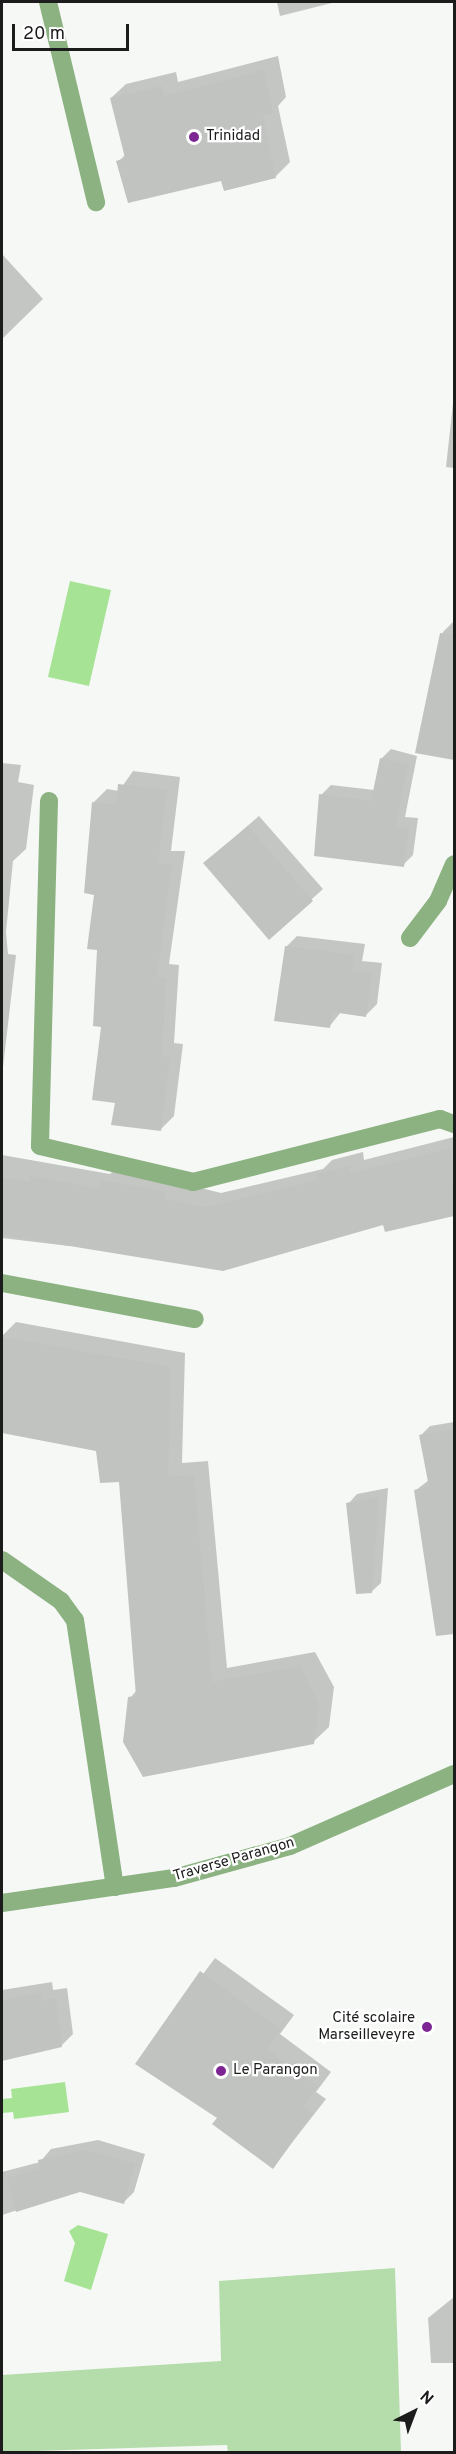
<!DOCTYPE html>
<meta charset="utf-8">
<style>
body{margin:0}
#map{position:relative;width:456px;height:2454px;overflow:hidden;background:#f6f8f5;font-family:Overpass,sans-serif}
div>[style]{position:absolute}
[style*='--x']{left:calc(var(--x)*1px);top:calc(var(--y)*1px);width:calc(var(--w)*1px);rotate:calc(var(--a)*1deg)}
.green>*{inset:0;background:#b5dcab}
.water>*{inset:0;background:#a6e395}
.shadow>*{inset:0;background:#0003}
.building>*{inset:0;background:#c0c3bf}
.lane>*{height:18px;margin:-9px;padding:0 9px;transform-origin:9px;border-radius:9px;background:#8bb280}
.street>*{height:18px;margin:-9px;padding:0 9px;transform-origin:9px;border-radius:9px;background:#8bb280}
.dots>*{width:16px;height:16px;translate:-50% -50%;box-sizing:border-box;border:3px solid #fff;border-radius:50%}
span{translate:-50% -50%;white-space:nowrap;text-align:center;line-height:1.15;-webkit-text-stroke:4.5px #fff;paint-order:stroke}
.poi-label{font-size:15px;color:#1b1c1b}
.left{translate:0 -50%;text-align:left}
.right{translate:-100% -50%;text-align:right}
.street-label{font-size:15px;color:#1b1c1b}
.frame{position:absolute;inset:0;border:3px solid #1b1c1b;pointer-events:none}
.north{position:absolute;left:384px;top:2382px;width:60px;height:60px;-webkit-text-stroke:4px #fff;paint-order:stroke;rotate:42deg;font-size:16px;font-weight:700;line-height:24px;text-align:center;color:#1b1c1b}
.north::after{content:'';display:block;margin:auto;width:21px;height:27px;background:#1b1c1b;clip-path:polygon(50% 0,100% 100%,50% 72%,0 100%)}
.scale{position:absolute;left:12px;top:24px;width:117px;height:27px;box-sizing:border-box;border:3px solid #1b1c1b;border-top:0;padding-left:8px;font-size:18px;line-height:21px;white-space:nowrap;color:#1b1c1b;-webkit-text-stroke:4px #fff;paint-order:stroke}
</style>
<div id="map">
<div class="green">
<i style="clip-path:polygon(395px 2268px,401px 2452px,228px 2452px,227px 2445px,2px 2452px,2px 2375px,221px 2361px,219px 2281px)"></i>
</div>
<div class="water">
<i style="clip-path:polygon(70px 581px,111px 590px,89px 686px,48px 677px)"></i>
<i style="clip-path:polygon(65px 2082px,69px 2112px,14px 2119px,13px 2112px,2px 2113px,2px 2099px,12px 2098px,11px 2089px)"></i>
<i style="clip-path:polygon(78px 2225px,108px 2234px,91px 2290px,64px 2281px,75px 2243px,69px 2231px)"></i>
</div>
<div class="shadow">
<i style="clip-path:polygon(277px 2px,336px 2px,280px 16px)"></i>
<i style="clip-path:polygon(278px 56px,286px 97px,278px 106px,290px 162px,275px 177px,222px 179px,118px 162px,125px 155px,111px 98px,126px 84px,176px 72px,178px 82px)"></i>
<i style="clip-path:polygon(2px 254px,43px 299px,2px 339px)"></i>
<i style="clip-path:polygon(454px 394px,454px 468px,446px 467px)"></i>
<i style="clip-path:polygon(454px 621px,454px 759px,417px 752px,443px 632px)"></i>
<i style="clip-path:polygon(391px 749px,417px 756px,405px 817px,418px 818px,413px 855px,403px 865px,321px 795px,331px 785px,374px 790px,381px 759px)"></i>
<i style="clip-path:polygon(2px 763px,21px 765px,18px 782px,34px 785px,26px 849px,13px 861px,6px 932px,8px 954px,16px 955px,2px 1076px)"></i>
<i style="clip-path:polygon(133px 771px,180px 777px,171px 851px,185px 851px,169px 964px,179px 965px,174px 1043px,183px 1044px,174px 1116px,160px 1130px,116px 1102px,103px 1026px,94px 802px,107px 789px,119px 791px)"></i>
<i style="clip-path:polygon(259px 816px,323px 889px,269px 938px,205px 863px)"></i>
<i style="clip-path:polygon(297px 936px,365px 944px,362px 961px,382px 963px,377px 1004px,366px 1015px,341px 1012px,329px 1027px,286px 947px)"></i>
<i style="clip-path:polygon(454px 1137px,454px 1214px,386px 1231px,384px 1223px,74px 1241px,69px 1246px,2px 1238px,2px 1155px,110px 1174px,117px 1167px,221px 1193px,323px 1169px,332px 1160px,363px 1152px,364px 1160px)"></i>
<i style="clip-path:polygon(16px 1322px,185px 1353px,182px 1463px,208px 1461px,227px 1668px,315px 1652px,334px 1687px,329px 1727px,313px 1742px,130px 1698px,137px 1690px,120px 1480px,98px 1450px,2px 1431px,2px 1336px)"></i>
<i style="clip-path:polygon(454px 1422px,454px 1580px,430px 1584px,416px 1490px,429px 1480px,421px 1435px,430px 1426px)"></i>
<i style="clip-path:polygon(388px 1488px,381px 1583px,371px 1592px,348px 1504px,357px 1494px)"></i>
<i style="clip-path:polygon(215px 1958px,294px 2015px,280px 2034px,331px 2072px,316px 2092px,326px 2099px,273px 2167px,219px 2118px,137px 2063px)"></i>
<i style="clip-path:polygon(52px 1982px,53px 1990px,67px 1988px,73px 2034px,61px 2046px,2px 2059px,2px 1990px)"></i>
<i style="clip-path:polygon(98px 2140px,145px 2154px,134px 2192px,123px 2203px,80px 2190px,2px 2215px,2px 2172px,40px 2162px,51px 2149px)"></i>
<i style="clip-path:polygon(454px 2297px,454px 2363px,431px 2363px,428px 2318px)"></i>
</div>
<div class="building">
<i style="clip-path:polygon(264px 70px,273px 113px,263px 116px,276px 178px,224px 191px,221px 181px,128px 203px,116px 161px,125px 158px,110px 98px,162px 86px,164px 96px)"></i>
<i style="clip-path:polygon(440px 633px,454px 634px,454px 760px,415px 753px)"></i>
<i style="clip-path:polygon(380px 758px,408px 765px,396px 826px,409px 828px,404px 867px,314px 856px,319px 794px,371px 801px)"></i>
<i style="clip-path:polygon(118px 784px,167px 790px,158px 864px,172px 864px,157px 977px,166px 978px,162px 1056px,170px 1057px,161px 1131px,111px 1125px,115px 1103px,92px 1100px,101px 1027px,93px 1026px,97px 950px,87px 949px,94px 895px,84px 893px,92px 802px,116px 805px)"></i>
<i style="clip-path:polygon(248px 826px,313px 901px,269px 940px,203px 863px)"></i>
<i style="clip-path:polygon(285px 946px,354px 955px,352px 971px,372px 974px,366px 1017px,332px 1012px,330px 1028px,274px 1021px)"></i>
<i style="clip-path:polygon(451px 1148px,454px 1216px,385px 1232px,383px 1225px,223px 1271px,2px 1235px,2px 1177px,30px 1182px,31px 1176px,100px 1189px,101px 1180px,166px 1192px,164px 1199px,206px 1207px,318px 1180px,316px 1174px,349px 1166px,350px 1173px)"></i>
<i style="clip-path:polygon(2px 1337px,171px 1367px,168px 1477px,194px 1475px,212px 1682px,300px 1666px,319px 1703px,314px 1744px,143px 1777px,123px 1742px,128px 1697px,136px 1696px,119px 1482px,100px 1483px,96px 1451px,2px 1433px)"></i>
<i style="clip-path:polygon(454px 1429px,454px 1634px,436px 1636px,414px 1490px,429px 1487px,419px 1435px)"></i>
<i style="clip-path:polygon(379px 1497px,372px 1593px,356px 1594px,346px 1503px)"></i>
<i style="clip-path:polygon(200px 1971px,281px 2030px,267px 2049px,318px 2087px,303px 2106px,313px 2113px,273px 2169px,212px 2124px,217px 2118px,135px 2064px)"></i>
<i style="clip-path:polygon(41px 1993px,42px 2001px,56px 1998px,62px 2047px,2px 2061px,2px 2000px)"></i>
<i style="clip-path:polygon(86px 2150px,135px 2164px,124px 2204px,80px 2192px,16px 2212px,7px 2178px,40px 2169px,38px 2160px)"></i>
</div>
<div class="lane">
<i style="--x:48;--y:2;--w:206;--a:76.5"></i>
<i style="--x:49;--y:801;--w:345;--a:91.5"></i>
<i style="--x:40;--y:1146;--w:157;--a:13.2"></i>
<i style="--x:193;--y:1182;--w:255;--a:-14.3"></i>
<i style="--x:440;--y:1119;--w:15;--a:20"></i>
<i style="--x:410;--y:938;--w:46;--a:-52.9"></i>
<i style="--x:438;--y:901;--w:40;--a:-66.6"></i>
</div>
<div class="street">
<i style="--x:2;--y:1283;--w:196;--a:10.6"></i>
<i style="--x:2;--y:1560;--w:72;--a:34.8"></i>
<i style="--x:61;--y:1601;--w:24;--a:54"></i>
<i style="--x:75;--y:1620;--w:270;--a:81.5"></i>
<i style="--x:2;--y:1903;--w:174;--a:-8.3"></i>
<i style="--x:174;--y:1878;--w:120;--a:-15.4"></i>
<i style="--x:290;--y:1846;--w:179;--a:-23.7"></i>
</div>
<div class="dots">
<i style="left:194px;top:137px;background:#7d2593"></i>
<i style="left:427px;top:2027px;background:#7d2593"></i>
<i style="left:221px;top:2071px;background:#7d2593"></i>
</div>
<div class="poi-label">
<span class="left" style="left:206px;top:137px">Trinidad</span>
<span class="right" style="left:415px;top:2027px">Cité scolaire<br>Marseilleveyre</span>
<span class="left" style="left:233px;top:2071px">Le Parangon</span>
</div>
<div class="street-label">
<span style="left:234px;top:1860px;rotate:-16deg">Traverse Parangon</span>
</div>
<div class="frame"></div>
<div class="north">N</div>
<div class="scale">20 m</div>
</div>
